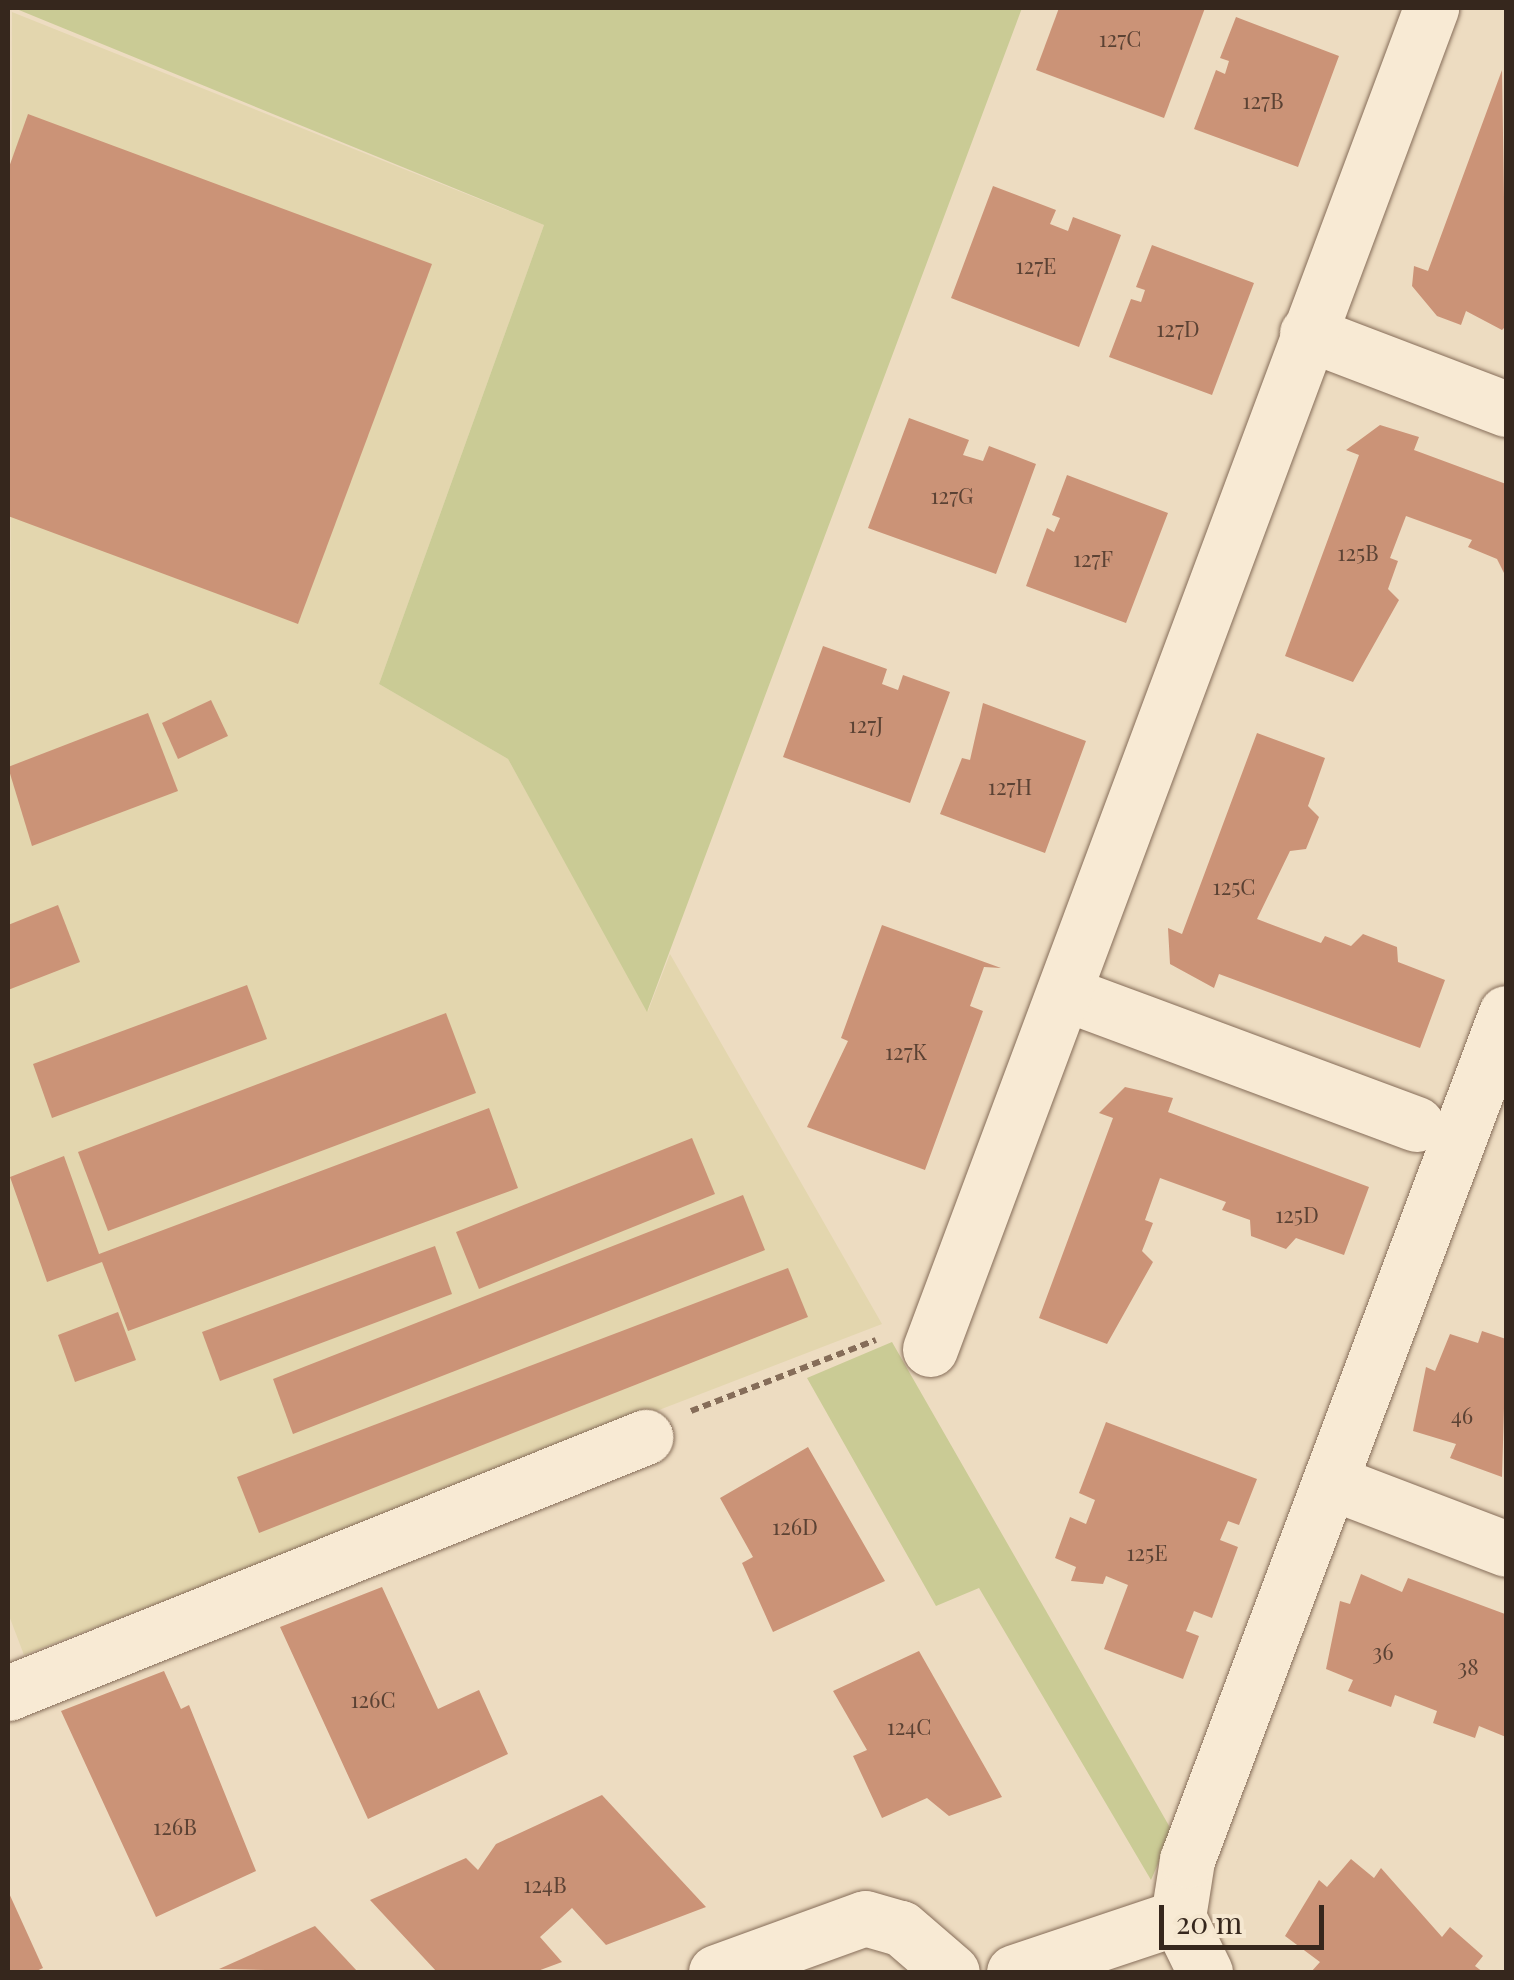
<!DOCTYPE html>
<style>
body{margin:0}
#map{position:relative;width:1514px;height:1980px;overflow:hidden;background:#eddcc1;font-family:"Playfair Display",serif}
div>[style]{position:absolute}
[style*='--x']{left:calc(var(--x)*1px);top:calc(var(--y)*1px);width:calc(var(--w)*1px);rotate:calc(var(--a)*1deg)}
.farmland>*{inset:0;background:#e3d6ae}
.green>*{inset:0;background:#cacb95}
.building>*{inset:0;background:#cb9377}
.path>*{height:6px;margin-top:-3px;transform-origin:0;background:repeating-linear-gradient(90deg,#866d59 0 8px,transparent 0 13px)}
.roads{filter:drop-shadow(0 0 2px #866d59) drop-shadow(0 0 2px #866d59)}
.minor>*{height:55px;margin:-27.5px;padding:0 27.5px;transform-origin:27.5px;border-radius:27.5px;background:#f8ead4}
span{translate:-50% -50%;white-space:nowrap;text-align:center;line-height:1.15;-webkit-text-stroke:8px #f5e7d0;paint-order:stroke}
.number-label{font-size:22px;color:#5b4234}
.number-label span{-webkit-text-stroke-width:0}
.frame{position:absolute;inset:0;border:10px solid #36271d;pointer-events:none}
.scale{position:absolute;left:1159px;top:1905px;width:165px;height:45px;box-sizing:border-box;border:5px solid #36271d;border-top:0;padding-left:12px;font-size:30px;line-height:35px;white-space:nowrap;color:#36271d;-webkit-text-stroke:8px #f5e7d0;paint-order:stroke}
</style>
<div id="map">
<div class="farmland">
<i style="clip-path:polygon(12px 12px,544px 225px,379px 684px,508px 759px,648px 1011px,670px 954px,882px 1324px,24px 1655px,8px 1613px)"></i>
</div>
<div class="green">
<i style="clip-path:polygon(14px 8px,1022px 8px,647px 1012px,508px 759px,379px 684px,544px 225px)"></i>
<i style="clip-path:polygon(892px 1342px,1172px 1831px,1151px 1880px,979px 1588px,936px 1606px,807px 1378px)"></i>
</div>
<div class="building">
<i style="clip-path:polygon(1059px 8px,1205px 8px,1164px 118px,1036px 70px)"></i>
<i style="clip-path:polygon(1236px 17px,1339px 56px,1298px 167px,1194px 129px,1216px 70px,1225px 74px,1229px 61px,1220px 58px)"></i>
<i style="clip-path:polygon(1502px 70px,1506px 326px,1502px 330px,1466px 311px,1461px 325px,1437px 316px,1412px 286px,1414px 266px,1428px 271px)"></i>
<i style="clip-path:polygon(28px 114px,432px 264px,298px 624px,8px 516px,8px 170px)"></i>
<i style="clip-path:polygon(993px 186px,1056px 210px,1050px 224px,1068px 231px,1073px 217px,1121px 235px,1079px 347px,951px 298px)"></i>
<i style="clip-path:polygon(1152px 245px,1254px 283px,1212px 395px,1109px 357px,1131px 299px,1141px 302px,1145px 290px,1136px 287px)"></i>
<i style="clip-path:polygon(909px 418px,969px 440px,963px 455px,983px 461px,989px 446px,1036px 464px,996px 574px,868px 528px)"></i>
<i style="clip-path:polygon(1380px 425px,1419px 437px,1414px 450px,1506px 484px,1506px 577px,1497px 559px,1468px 547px,1472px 540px,1406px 516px,1390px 558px,1398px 561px,1388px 589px,1399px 600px,1353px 682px,1285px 656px,1359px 455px,1346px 450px)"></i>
<i style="clip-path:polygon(1067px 475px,1168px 513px,1126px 623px,1026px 586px,1047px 528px,1054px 532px,1060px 518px,1052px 515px)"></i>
<i style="clip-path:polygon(823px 646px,887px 669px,882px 684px,898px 690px,903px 675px,950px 692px,910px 803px,783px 757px)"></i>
<i style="clip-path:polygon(211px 700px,228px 736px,178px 759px,162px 723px)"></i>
<i style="clip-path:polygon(983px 703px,1086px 741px,1045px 853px,940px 814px,962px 758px,970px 760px)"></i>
<i style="clip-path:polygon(148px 713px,178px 791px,32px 846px,8px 767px)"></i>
<i style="clip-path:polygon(1257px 733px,1325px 758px,1308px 806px,1319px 817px,1306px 849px,1290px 851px,1257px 919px,1321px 943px,1325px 936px,1351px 946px,1363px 934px,1397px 947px,1398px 962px,1445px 980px,1420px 1048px,1219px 974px,1214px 988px,1170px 964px,1168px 928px,1182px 934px)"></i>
<i style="clip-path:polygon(58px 905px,80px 962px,8px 990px,8px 925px)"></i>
<i style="clip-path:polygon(882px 925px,1001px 968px,984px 967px,970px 1006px,983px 1011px,925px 1170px,807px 1127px,848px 1041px,841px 1038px)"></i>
<i style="clip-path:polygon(247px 985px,267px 1039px,52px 1118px,33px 1064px)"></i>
<i style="clip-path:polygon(446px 1013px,476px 1093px,108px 1231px,78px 1152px)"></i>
<i style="clip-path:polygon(1125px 1087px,1173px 1098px,1168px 1112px,1369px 1187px,1344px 1255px,1296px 1238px,1286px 1249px,1251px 1236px,1250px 1220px,1222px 1210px,1226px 1202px,1160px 1178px,1145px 1220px,1153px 1223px,1142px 1251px,1153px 1262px,1107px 1344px,1039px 1318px,1113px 1118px,1099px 1113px)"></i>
<i style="clip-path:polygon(489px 1108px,518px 1188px,128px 1331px,102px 1262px,47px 1282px,10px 1177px,64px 1156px,99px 1254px)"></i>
<i style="clip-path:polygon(692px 1138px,715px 1194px,479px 1289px,456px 1232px)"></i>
<i style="clip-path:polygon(743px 1195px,765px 1250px,293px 1434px,273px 1379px)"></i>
<i style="clip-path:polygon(435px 1246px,452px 1294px,220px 1381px,202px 1332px)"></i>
<i style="clip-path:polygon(788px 1268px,808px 1317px,259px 1533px,237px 1477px)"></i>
<i style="clip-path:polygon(118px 1312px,136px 1360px,75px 1382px,58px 1335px)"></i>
<i style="clip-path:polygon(1482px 1331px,1506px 1339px,1502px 1477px,1450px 1458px,1456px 1444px,1413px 1431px,1426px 1367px,1435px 1371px,1450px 1334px,1478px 1343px)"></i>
<i style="clip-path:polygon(1106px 1422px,1257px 1479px,1239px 1525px,1228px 1521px,1220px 1540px,1238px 1547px,1212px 1618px,1194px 1611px,1186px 1631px,1199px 1636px,1183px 1679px,1104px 1649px,1128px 1585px,1106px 1576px,1103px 1584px,1071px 1581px,1076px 1567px,1055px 1558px,1070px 1517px,1086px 1524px,1095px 1500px,1079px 1493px)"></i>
<i style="clip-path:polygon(808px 1447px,885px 1581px,773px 1632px,742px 1563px,753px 1557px,720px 1498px)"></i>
<i style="clip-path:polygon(1361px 1574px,1402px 1592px,1408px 1578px,1505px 1614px,1506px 1737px,1479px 1726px,1475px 1738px,1433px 1723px,1437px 1711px,1395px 1695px,1391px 1707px,1348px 1691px,1353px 1680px,1326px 1669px,1340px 1601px,1350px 1604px)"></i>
<i style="clip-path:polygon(382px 1587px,438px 1709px,479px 1690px,508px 1754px,368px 1819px,280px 1627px)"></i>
<i style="clip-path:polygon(919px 1651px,1002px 1797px,949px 1816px,927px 1798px,882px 1818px,853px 1756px,867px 1750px,833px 1691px)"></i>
<i style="clip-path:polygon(164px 1671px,181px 1709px,189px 1705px,256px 1871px,156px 1917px,61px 1711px)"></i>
<i style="clip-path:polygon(602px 1795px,706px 1907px,606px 1945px,572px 1908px,540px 1937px,562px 1962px,535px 1972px,437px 1972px,370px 1900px,466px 1858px,478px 1870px,496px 1844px)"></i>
<i style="clip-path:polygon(1351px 1859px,1374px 1878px,1381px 1868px,1442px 1937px,1450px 1927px,1483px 1956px,1475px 1966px,1483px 1972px,1311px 1972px,1320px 1962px,1285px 1936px,1319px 1880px,1327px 1887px)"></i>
<i style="clip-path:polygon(8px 1891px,43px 1968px,34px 1972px,8px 1972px)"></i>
<i style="clip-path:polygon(315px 1926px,358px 1972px,219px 1969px)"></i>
</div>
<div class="path">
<i style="--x:691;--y:1411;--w:198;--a:-21"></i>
</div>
<div class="roads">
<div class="minor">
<i style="--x:1307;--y:333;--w:213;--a:20.9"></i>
<i style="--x:1064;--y:993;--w:376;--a:20.4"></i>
<i style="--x:930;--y:1349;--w:1432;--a:-69.51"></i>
<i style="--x:1331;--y:1482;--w:187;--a:20.9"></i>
<i style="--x:8;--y:1693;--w:687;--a:-21.89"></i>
<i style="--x:716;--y:1972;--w:158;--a:-19.9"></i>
<i style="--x:865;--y:1918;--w:37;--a:16"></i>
<i style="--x:901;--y:1928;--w:67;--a:40.8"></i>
<i style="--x:1014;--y:1972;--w:173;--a:-18.5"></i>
<i style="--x:1205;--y:1972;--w:61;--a:-116.1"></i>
<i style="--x:1178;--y:1917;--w:58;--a:-81"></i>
<i style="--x:1187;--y:1860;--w:905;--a:-69.36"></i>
</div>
</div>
<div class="number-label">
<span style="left:1120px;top:39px">127C</span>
<span style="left:1263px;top:101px">127B</span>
<span style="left:1036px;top:266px">127E</span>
<span style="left:1178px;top:329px">127D</span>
<span style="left:952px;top:496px">127G</span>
<span style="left:1358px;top:553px">125B</span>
<span style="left:1093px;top:559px">127F</span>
<span style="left:866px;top:725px">127J</span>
<span style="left:1010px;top:787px">127H</span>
<span style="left:1234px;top:887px">125C</span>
<span style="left:906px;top:1052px">127K</span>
<span style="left:1297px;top:1215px">125D</span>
<span style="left:1462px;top:1416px">46</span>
<span style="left:795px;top:1527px">126D</span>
<span style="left:1147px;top:1553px">125E</span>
<span style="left:1383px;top:1652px">36</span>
<span style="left:1468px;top:1667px">38</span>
<span style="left:373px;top:1700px">126C</span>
<span style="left:909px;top:1727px">124C</span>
<span style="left:175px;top:1827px">126B</span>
<span style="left:545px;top:1885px">124B</span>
</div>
<div class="frame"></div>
<div class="scale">20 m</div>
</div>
